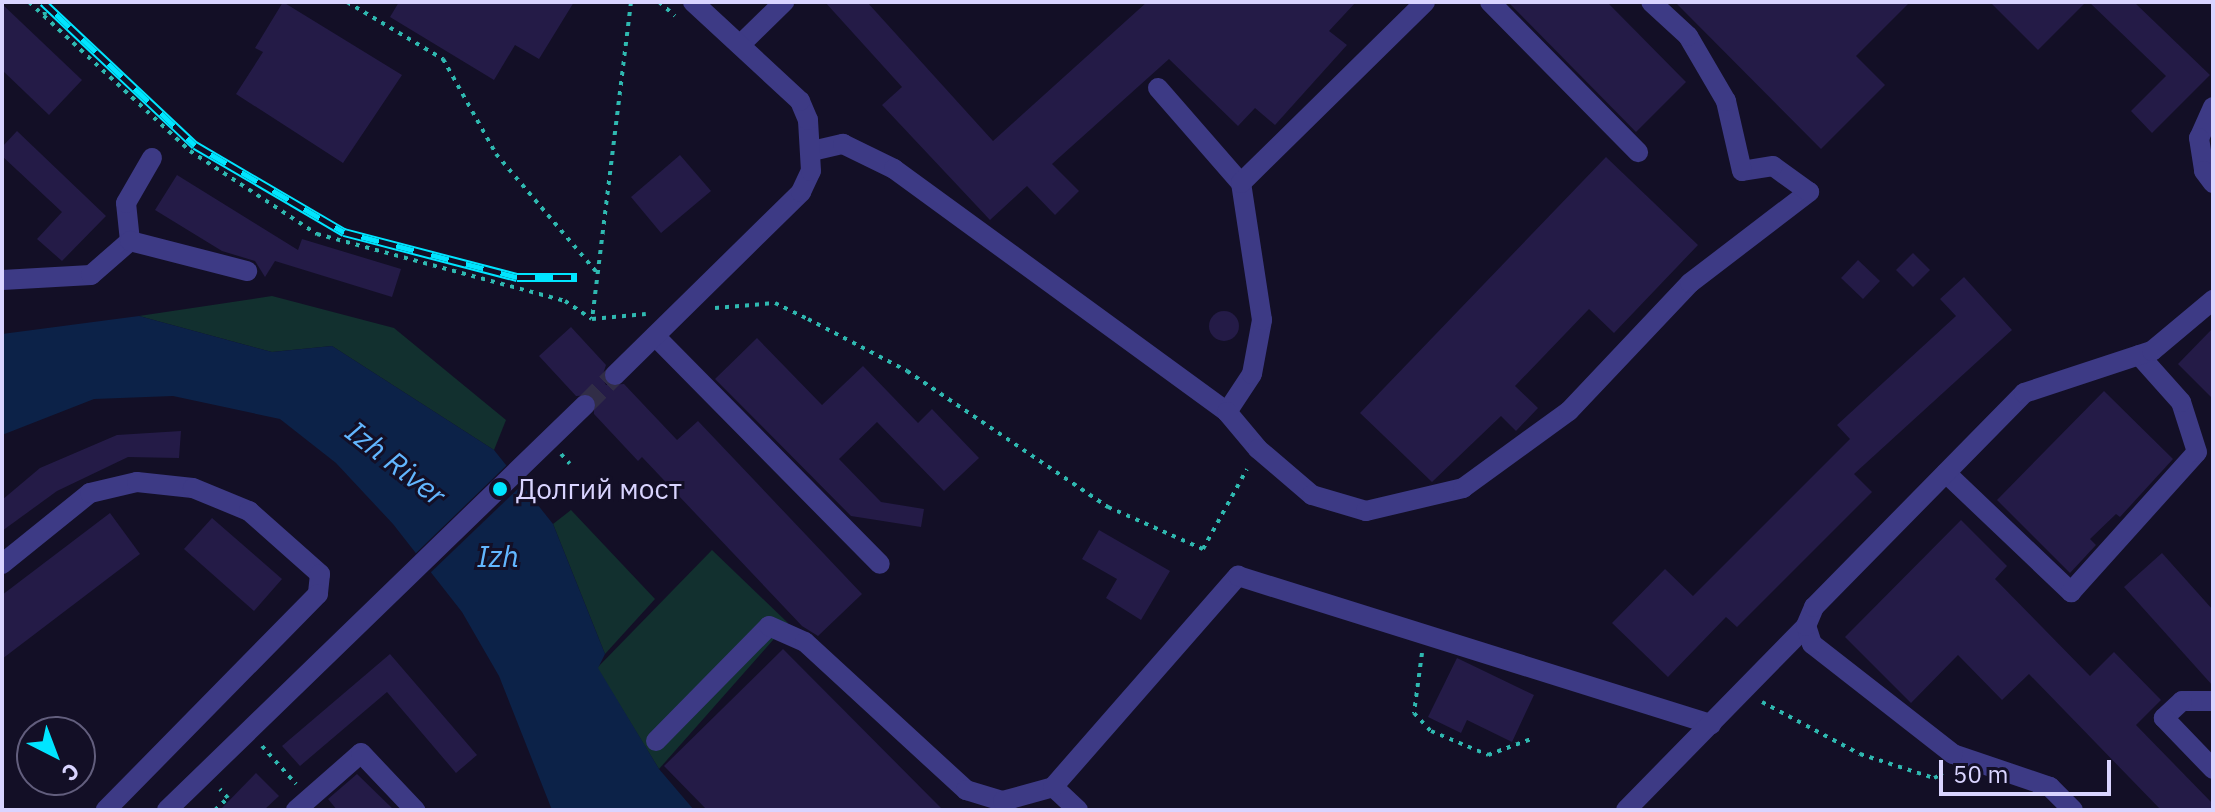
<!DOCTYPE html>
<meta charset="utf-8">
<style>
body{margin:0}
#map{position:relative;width:2215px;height:812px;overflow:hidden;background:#130f26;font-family:"IBM Plex Sans",sans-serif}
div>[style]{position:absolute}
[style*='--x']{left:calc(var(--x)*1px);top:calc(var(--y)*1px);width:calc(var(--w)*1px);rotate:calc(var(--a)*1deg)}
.green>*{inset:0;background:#12302f}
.water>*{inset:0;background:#0c2248}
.pier>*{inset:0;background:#130f26}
.building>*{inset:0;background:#241b47}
.round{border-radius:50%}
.minor-tunnel>*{height:20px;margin-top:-10px;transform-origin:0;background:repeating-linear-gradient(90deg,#312d47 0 20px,transparent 0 30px)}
.path>*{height:4px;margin-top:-2px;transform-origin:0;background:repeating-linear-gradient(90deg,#2fb8b0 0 4px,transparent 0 10px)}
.minor>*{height:20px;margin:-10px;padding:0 10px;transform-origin:10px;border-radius:10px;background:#3d3a85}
.rail>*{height:9px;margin-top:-4.5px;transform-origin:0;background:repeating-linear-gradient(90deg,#130f26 0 18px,#00e5ff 0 36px);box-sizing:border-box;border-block:2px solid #00e5ff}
.dots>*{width:22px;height:22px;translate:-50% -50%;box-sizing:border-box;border:4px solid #130f26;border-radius:50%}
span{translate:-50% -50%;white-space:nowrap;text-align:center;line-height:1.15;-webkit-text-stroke:6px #130f26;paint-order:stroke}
.poi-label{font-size:28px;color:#d9d4ff}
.left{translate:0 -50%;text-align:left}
.water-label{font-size:30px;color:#62b6ff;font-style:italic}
.frame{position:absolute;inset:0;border:4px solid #d9d4ff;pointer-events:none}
.north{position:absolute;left:16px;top:716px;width:80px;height:80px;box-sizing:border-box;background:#130f26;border:2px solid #625e7d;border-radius:50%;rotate:138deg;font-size:22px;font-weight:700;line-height:32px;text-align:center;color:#d9d4ff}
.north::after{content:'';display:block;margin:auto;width:28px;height:36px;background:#00e5ff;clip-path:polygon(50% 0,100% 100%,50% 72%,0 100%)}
.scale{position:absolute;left:1939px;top:760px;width:172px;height:36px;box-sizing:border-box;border:4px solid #d9d4ff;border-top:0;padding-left:10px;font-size:24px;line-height:28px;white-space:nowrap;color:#d9d4ff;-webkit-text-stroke:6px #130f26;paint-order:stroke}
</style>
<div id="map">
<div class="green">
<i style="clip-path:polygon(272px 296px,394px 328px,506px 420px,494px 450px,332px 346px,272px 352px,139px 316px)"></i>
<i style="clip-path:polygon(571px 510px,655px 599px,605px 654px,553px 524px)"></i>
<i style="clip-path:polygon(712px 550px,788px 623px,659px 769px,597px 668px)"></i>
</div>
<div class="water">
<i style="clip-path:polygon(139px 316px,272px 352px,332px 346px,494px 450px,553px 524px,605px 654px,598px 668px,659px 769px,694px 810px,552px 810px,499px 676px,462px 612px,393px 524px,336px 463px,280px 419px,173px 396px,94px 399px,2px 435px,2px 334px)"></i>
</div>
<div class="pier">
<i style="clip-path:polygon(509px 463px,525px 482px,428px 575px,413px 556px)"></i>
</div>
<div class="building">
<i style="clip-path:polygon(283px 2px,402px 75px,343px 163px,236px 94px,263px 52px,255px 48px)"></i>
<i style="clip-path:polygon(399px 2px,574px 2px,539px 59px,515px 45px,494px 80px,390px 17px)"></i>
<i style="clip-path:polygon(825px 2px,867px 2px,993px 141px,1147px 2px,1356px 2px,1329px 31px,1347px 45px,1275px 125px,1255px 108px,1238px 126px,1169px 59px,1052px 164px,1079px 191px,1055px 215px,1027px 186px,990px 220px,882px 105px,902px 87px)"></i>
<i style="clip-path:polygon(1508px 2px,1607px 2px,1686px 82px,1636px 132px)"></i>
<i style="clip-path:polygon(1675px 2px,1910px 2px,1856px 56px,1885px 85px,1821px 149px)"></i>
<i style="clip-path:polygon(1990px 2px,2086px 2px,2038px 50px)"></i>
<i style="clip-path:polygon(2089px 2px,2134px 2px,2210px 75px,2152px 133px,2131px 111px,2166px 76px)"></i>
<i style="clip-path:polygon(2px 4px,82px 80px,49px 115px,2px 70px)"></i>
<i style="clip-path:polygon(17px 131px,106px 216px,62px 261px,37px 239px,62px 212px,2px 156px,2px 147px)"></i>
<i style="clip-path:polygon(680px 155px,711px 191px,661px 233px,631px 197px)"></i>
<i style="clip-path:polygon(1606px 157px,1698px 245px,1614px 333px,1589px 309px,1515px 386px,1538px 408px,1516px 431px,1501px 416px,1432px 482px,1360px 413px)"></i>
<i style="clip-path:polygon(177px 175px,298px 250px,302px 239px,401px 269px,392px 297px,275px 261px,265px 277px,255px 261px,222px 251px,155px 210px)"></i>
<i style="clip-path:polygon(1913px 253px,1930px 270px,1913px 287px,1896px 270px)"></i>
<i style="clip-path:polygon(1858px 260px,1880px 281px,1863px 299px,1841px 278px)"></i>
<i style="clip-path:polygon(1964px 277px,2012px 330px,1854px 474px,1872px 492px,1737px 627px,1726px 617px,1668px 677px,1612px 623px,1665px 569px,1693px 596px,1850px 439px,1837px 425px,1956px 316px,1940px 299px)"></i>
<i class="round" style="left:1209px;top:311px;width:30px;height:30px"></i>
<i style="clip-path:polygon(571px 327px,606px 365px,602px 377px,606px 385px,624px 384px,677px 440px,698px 421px,862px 594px,818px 636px,802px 626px,642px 457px,638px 461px,594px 414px,594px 395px,576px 396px,539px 356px)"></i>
<i style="clip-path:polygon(2213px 328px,2213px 399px,2178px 364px)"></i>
<i style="clip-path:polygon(757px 338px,822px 405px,863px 366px,918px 423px,932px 409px,979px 458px,944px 491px,877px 422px,839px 459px,881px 502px,924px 509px,921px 527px,851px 516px,715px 379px)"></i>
<i style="clip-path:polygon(2104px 391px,2173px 459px,2120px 517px,2116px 514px,2090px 539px,2096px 545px,2070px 573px,1997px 500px)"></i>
<i style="clip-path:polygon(181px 431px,179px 458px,128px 457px,57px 491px,2px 531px,2px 500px,40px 468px,117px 435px)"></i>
<i style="clip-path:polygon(110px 513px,140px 554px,2px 659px,2px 595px)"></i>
<i style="clip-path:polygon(212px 518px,282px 579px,254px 611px,184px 549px)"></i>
<i style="clip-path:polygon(1961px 520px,2007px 566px,1995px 579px,2090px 676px,2114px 652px,2161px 700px,2136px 725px,2213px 804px,2213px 810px,2161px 810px,2029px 674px,2002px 700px,1958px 655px,1911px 703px,1845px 637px)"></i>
<i style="clip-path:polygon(1099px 530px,1170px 571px,1141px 620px,1106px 598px,1117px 579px,1082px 559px)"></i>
<i style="clip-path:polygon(2162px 553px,2213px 610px,2213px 686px,2124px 587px)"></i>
<i style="clip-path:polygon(783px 649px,943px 810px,707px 810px,664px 766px)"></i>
<i style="clip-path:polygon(390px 654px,477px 755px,456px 773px,387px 692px,300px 766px,282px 746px)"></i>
<i style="clip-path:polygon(1457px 658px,1534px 695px,1512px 742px,1467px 720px,1461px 733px,1428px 717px)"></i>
<i style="clip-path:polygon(256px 773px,279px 796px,264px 810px,220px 810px)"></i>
<i style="clip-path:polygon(357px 774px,394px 810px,337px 810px,328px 799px)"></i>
</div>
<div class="minor-tunnel">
<i style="--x:585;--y:405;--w:42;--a:-45"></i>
</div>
<div class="path">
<i style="--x:29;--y:2;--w:219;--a:42.8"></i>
<i style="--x:190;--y:151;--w:152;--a:33.2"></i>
<i style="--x:317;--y:234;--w:257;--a:15.1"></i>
<i style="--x:565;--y:301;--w:32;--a:34"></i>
<i style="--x:43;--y:2;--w:13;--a:81"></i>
<i style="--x:347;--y:2;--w:112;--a:30.7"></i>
<i style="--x:443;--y:59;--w:109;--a:60.8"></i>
<i style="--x:496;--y:154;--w:157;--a:49.6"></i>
<i style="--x:631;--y:2;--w:319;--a:97"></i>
<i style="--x:592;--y:319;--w:54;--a:-5.3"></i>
<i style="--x:659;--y:2;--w:21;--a:41"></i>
<i style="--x:715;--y:308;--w:60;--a:-4.8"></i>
<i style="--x:775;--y:303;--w:37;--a:26"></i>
<i style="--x:808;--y:319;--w:112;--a:27.7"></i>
<i style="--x:907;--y:371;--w:243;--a:34.1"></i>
<i style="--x:1108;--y:507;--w:104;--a:23.9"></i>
<i style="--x:1203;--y:549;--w:91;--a:-61.2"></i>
<i style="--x:561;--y:454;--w:13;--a:48"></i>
<i style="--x:1422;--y:653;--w:61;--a:97.6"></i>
<i style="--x:1414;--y:713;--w:25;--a:47"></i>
<i style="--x:1431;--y:731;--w:62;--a:22.8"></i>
<i style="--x:1488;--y:755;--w:49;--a:-20.3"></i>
<i style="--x:1762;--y:702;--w:111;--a:28"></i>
<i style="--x:1860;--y:754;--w:78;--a:18"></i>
<i style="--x:1934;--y:778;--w:10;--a:-24"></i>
<i style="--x:262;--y:746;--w:51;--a:48.2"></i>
<i style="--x:215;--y:810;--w:18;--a:-43"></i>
<i style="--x:228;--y:798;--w:12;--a:-132"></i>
</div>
<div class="minor">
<i style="--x:1490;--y:2;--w:211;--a:45.4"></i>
<i style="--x:740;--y:45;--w:62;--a:-44.3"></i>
<i style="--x:1158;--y:88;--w:126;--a:48.9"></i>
<i style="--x:2213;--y:107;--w:34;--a:114"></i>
<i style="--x:2199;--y:138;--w:33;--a:81"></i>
<i style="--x:2204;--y:171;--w:15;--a:53"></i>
<i style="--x:812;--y:151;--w:32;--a:-13"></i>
<i style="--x:843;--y:144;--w:57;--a:26.1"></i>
<i style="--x:894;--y:169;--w:412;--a:36.1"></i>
<i style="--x:1227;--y:412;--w:45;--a:-56.7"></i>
<i style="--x:1252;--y:374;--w:55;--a:-79.5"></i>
<i style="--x:1262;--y:320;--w:139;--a:-98.7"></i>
<i style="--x:1241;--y:183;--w:258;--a:-44.5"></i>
<i style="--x:130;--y:241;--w:38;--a:-96"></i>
<i style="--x:126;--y:203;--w:52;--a:-60"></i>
<i style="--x:2;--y:280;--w:89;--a:-3.2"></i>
<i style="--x:91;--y:275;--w:52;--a:-41.1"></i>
<i style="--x:130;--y:241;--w:121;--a:14.4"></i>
<i style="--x:655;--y:336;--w:320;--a:45.4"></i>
<i style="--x:615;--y:375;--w:261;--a:-44.5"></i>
<i style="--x:801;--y:192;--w:23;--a:-65"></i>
<i style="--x:811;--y:171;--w:51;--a:-93.4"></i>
<i style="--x:808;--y:120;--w:21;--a:-113"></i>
<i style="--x:800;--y:101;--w:146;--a:-137.2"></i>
<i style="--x:1227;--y:412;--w:48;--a:50"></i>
<i style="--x:1258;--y:449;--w:71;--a:40.4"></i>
<i style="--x:1312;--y:495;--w:56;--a:16.5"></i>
<i style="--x:1366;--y:511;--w:100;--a:-13.3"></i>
<i style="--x:1463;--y:488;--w:131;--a:-36"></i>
<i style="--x:1569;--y:411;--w:176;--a:-46.6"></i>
<i style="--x:1690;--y:283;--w:150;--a:-37.4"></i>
<i style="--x:1809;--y:192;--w:44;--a:-144.2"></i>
<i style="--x:1773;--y:166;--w:31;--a:171"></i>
<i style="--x:1742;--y:171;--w:72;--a:-102.9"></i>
<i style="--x:1726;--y:101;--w:75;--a:-120.3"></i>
<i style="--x:1688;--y:36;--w:50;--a:-137.4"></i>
<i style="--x:1946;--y:473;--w:173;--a:43.6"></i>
<i style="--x:2071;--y:592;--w:188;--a:-48"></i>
<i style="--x:2197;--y:452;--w:52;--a:-107.7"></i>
<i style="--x:2181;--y:402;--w:63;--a:-131.8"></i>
<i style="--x:2;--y:564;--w:113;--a:-38.9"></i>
<i style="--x:90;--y:493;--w:48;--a:-13.2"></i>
<i style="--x:137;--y:482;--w:56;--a:6.1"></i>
<i style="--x:193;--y:488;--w:61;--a:22.3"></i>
<i style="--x:249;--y:511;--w:95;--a:41.6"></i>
<i style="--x:320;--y:574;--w:20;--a:96"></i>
<i style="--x:318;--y:594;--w:303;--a:134.5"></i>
<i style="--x:2213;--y:701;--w:31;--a:180"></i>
<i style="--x:2182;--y:701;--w:25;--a:137"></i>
<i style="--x:2164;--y:718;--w:71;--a:46.1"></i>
<i style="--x:656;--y:741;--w:161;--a:-45.5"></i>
<i style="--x:769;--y:626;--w:39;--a:24"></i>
<i style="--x:805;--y:642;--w:219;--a:42.6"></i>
<i style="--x:966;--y:790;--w:39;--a:17"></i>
<i style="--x:1003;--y:801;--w:52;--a:-15.6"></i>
<i style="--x:167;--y:810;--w:582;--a:-44.1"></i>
<i style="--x:296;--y:810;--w:86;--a:-41.2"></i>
<i style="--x:361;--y:753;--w:79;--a:46.5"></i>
<i style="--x:1078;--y:810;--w:34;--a:-137"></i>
<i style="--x:1053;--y:787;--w:281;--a:-48.8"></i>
<i style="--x:1238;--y:576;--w:496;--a:17.4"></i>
<i style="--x:1626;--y:810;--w:257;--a:-45.6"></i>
<i style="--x:2073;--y:810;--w:33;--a:-135"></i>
<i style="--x:2050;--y:787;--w:102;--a:-161.2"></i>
<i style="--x:1953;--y:754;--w:179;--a:-142"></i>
<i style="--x:1812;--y:644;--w:19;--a:-108"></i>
<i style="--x:1806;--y:626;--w:21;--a:-67"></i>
<i style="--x:1814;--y:607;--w:300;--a:-45.5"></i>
<i style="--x:2024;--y:393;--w:135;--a:-18.2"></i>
<i style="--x:2152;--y:351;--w:80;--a:-39.9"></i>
</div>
<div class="rail">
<i style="--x:43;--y:2;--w:209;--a:43.3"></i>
<i style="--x:195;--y:145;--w:173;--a:30.3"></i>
<i style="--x:344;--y:232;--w:179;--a:14.6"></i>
<i style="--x:517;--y:277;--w:60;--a:0"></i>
</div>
<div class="dots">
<i style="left:500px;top:489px;background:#00e5ff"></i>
</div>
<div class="poi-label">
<span class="left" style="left:516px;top:489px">Долгий мост</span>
</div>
<div class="water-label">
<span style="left:396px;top:463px;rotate:38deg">Izh River</span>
<span style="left:498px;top:556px">Izh</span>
</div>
<div class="frame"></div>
<div class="north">С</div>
<div class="scale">50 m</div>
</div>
